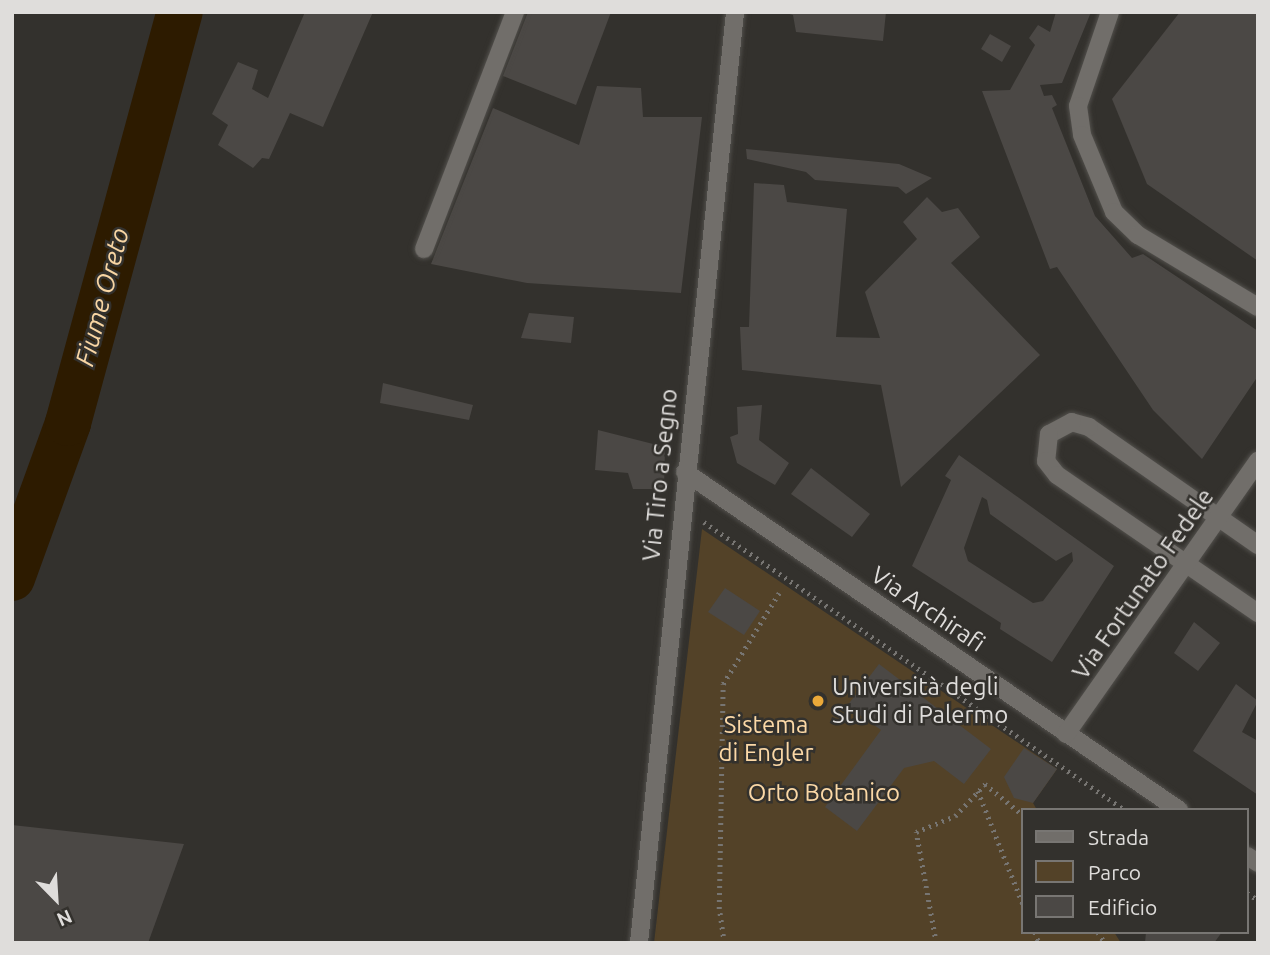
<!DOCTYPE html>
<meta charset="utf-8">
<style>
body{margin:0}
#map{position:relative;width:1270px;height:955px;overflow:hidden;background:#33312d;font-family:Ubuntu,sans-serif}
div>[style]{position:absolute}
[style*='--x']{left:calc(var(--x)*1px);top:calc(var(--y)*1px);width:calc(var(--w)*1px);rotate:calc(var(--a)*1deg)}
.green>*{inset:0;background:#534228}
.river>*{height:46px;margin:-23px;padding:0 23px;transform-origin:23px;border-radius:23px;background:#2d1b00}
.building>*{inset:0;background:#4b4845}
.path>*{height:4.5px;margin-top:-2.25px;transform-origin:0;background:repeating-linear-gradient(90deg,#777572 0 2px,transparent 0 7px)}
.roads{filter:drop-shadow(0 0 2px #52504c) drop-shadow(0 0 2px #52504c)}
.minor>*{height:18px;margin:-9px;padding:0 9px;transform-origin:9px;border-radius:9px;background:#716e6a}
.dots>*{width:19px;height:19px;translate:-50% -50%;box-sizing:border-box;border:4px solid #33312d;border-radius:50%}
span{translate:-50% -50%;white-space:nowrap;text-align:center;line-height:1.15;-webkit-text-stroke:5px #33312d;paint-order:stroke}
.street-label{font-size:24px;color:#dfdddb}
.poi-label{font-size:24px;color:#dfdddb}
.left{translate:0 -50%;text-align:left}
.park-label{font-size:24px;color:#fbd8a6}
.water-label{font-size:26px;color:#f8d5a3;font-style:italic}
.frame{position:absolute;inset:0;border:14px solid #dfdddb;pointer-events:none}
.legend{position:absolute;left:1021px;top:808px;width:228px;height:126px;box-sizing:border-box;background:#33312d;border:2px solid #787673;margin:0;padding:9px 12px;list-style:none;font-size:21px;color:#dfdddb}
.legend li{display:flex;align-items:center;gap:14px;height:35px}
.legend b{width:35px;border:2px solid #787673}
.north{position:absolute;left:21px;top:864px;width:70px;height:70px;-webkit-text-stroke:5px #33312d;paint-order:stroke;rotate:156deg;font-size:19px;font-weight:700;line-height:28px;text-align:center;color:#dfdddb}
.north::after{content:'';display:block;margin:auto;width:24px;height:32px;background:#dfdddb;clip-path:polygon(50% 0,100% 100%,50% 72%,0 100%)}
</style>
<div id="map">
<div class="green">
<i style="clip-path:polygon(702px 529px,1057px 769px,1033px 803px,1037px 810px,1023px 810px,1023px 932px,1114px 932px,1121px 943px,654px 943px)"></i>
</div>
<div class="river">
<i style="--x:12;--y:578;--w:165;--a:-70.1"></i>
<i style="--x:68;--y:423;--w:426;--a:-74.8"></i>
</div>
<div class="building">
<i style="clip-path:polygon(305px 12px,373px 12px,323px 127px,290px 113px,269px 159px,262px 158px,253px 168px,218px 145px,228px 125px,212px 114px,238px 62px,258px 70px,252px 89px,268px 98px)"></i>
<i style="clip-path:polygon(528px 12px,611px 12px,576px 105px,503px 76px)"></i>
<i style="clip-path:polygon(782px 12px,886px 12px,883px 41px,796px 32px,793px 15px)"></i>
<i style="clip-path:polygon(1056px 12px,1091px 12px,1062px 83px,1040px 85px,1044px 96px,1052px 95px,1057px 105px,1052px 108px,1095px 216px,1132px 258px,1143px 254px,1258px 331px,1258px 376px,1202px 459px,1153px 410px,1057px 267px,1050px 269px,982px 91px,1010px 90px,1035px 45px,1029px 38px,1038px 25px,1050px 32px)"></i>
<i style="clip-path:polygon(1180px 12px,1258px 12px,1258px 261px,1147px 184px,1112px 99px)"></i>
<i style="clip-path:polygon(990px 34px,1011px 46px,1002px 62px,981px 49px)"></i>
<i style="clip-path:polygon(597px 86px,641px 88px,643px 117px,702px 117px,681px 293px,527px 283px,431px 264px,493px 108px,579px 145px)"></i>
<i style="clip-path:polygon(746px 149px,899px 164px,932px 178px,906px 194px,898px 187px,815px 180px,806px 172px,747px 159px)"></i>
<i style="clip-path:polygon(754px 183px,784px 185px,787px 202px,847px 209px,836px 337px,880px 338px,865px 292px,917px 239px,903px 222px,927px 197px,942px 212px,958px 208px,980px 237px,951px 263px,1040px 355px,901px 487px,881px 385px,742px 370px,740px 327px,749px 327px)"></i>
<i style="clip-path:polygon(529px 313px,574px 317px,571px 343px,521px 338px)"></i>
<i style="clip-path:polygon(383px 383px,473px 405px,469px 420px,380px 403px)"></i>
<i style="clip-path:polygon(762px 405px,759px 440px,789px 463px,775px 485px,737px 463px,730px 437px,738px 434px,737px 407px)"></i>
<i style="clip-path:polygon(598px 430px,665px 447px,664px 489px,633px 489px,628px 473px,595px 470px)"></i>
<i style="clip-path:polygon(evenodd,959px 455px,1114px 566px,1052px 662px,1000px 629px,1001px 623px,912px 566px,951px 480px,945px 476px,959px 455px,982px 497px,987px 500px,990px 514px,1056px 561px,1072px 552px,1073px 561px,1043px 601px,1033px 603px,968px 561px,964px 548px,982px 497px)"></i>
<i style="clip-path:polygon(811px 468px,870px 514px,852px 537px,791px 494px)"></i>
<i style="clip-path:polygon(725px 588px,760px 611px,744px 635px,708px 612px)"></i>
<i style="clip-path:polygon(1194px 622px,1220px 643px,1198px 671px,1174px 653px)"></i>
<i style="clip-path:polygon(879px 664px,991px 749px,964px 784px,934px 761px,904px 768px,857px 831px,825px 807px,881px 730px,847px 706px)"></i>
<i style="clip-path:polygon(1236px 684px,1258px 701px,1242px 732px,1258px 741px,1258px 795px,1193px 751px)"></i>
<i style="clip-path:polygon(1024px 748px,1057px 769px,1033px 803px,1014px 798px,1004px 777px)"></i>
<i style="clip-path:polygon(12px 825px,184px 844px,148px 943px,12px 943px)"></i>
<i style="clip-path:polygon(1146px 932px,1222px 932px,1214px 943px,1145px 943px)"></i>
</div>
<div class="path">
<i style="--x:704;--y:522;--w:510;--a:34.38"></i>
<i style="--x:978;--y:791;--w:122;--a:68.3"></i>
<i style="--x:1247;--y:893;--w:13;--a:32"></i>
<i style="--x:1035;--y:932;--w:12;--a:70"></i>
<i style="--x:1098;--y:932;--w:13;--a:58"></i>
<i style="--x:724;--y:943;--w:34;--a:-98"></i>
<i style="--x:719;--y:909;--w:225;--a:-89"></i>
<i style="--x:723;--y:684;--w:107;--a:-58.4"></i>
<i style="--x:936;--y:943;--w:113;--a:-100.2"></i>
<i style="--x:916;--y:832;--w:42;--a:-22.3"></i>
<i style="--x:955;--y:816;--w:44;--a:-46.8"></i>
<i style="--x:985;--y:784;--w:49;--a:39.2"></i>
</div>
<div class="roads">
<div class="minor">
<i style="--x:1110;--y:12;--w:99;--a:108.8"></i>
<i style="--x:1078;--y:106;--w:29;--a:82"></i>
<i style="--x:1082;--y:135;--w:83;--a:67.4"></i>
<i style="--x:1114;--y:212;--w:33;--a:44"></i>
<i style="--x:1138;--y:235;--w:140;--a:31"></i>
<i style="--x:424;--y:249;--w:254;--a:-69"></i>
<i style="--x:685;--y:472;--w:599;--a:34.38"></i>
<i style="--x:1258;--y:545;--w:206;--a:-145.1"></i>
<i style="--x:1089;--y:427;--w:18;--a:-164"></i>
<i style="--x:1072;--y:422;--w:26;--a:152"></i>
<i style="--x:1049;--y:434;--w:27;--a:96"></i>
<i style="--x:1046;--y:461;--w:18;--a:52"></i>
<i style="--x:1057;--y:475;--w:244;--a:34.5"></i>
<i style="--x:1066;--y:734;--w:334;--a:-54.9"></i>
<i style="--x:1247;--y:856;--w:13;--a:32"></i>
<i style="--x:639;--y:943;--w:936;--a:-84.11"></i>
</div>
</div>
<div class="dots">
<i style="left:818px;top:701px;background:#eba939"></i>
</div>
<div class="street-label">
<span style="left:660px;top:475px;rotate:-84deg">Via Tiro a Segno</span>
<span style="left:1143px;top:584px;rotate:-55deg">Via Fortunato Fedele</span>
<span style="left:928px;top:609px;rotate:34deg">Via Archirafi</span>
</div>
<div class="poi-label">
<span class="left" style="left:832px;top:701px">Università degli<br>Studi di Palermo</span>
</div>
<div class="park-label">
<span style="left:766px;top:739px">Sistema<br>di Engler</span>
<span style="left:824px;top:793px">Orto Botanico</span>
</div>
<div class="water-label">
<span style="left:102px;top:297px;rotate:-75deg">Fiume Oreto</span>
</div>
<div class="frame"></div>
<ul class="legend">
<li><b style="height:9px;background:#716e6a"></b>Strada</li>
<li><b style="height:19px;background:#534228"></b>Parco</li>
<li><b style="height:19px;background:#4b4845"></b>Edificio</li>
</ul>
<div class="north">N</div>
</div>
